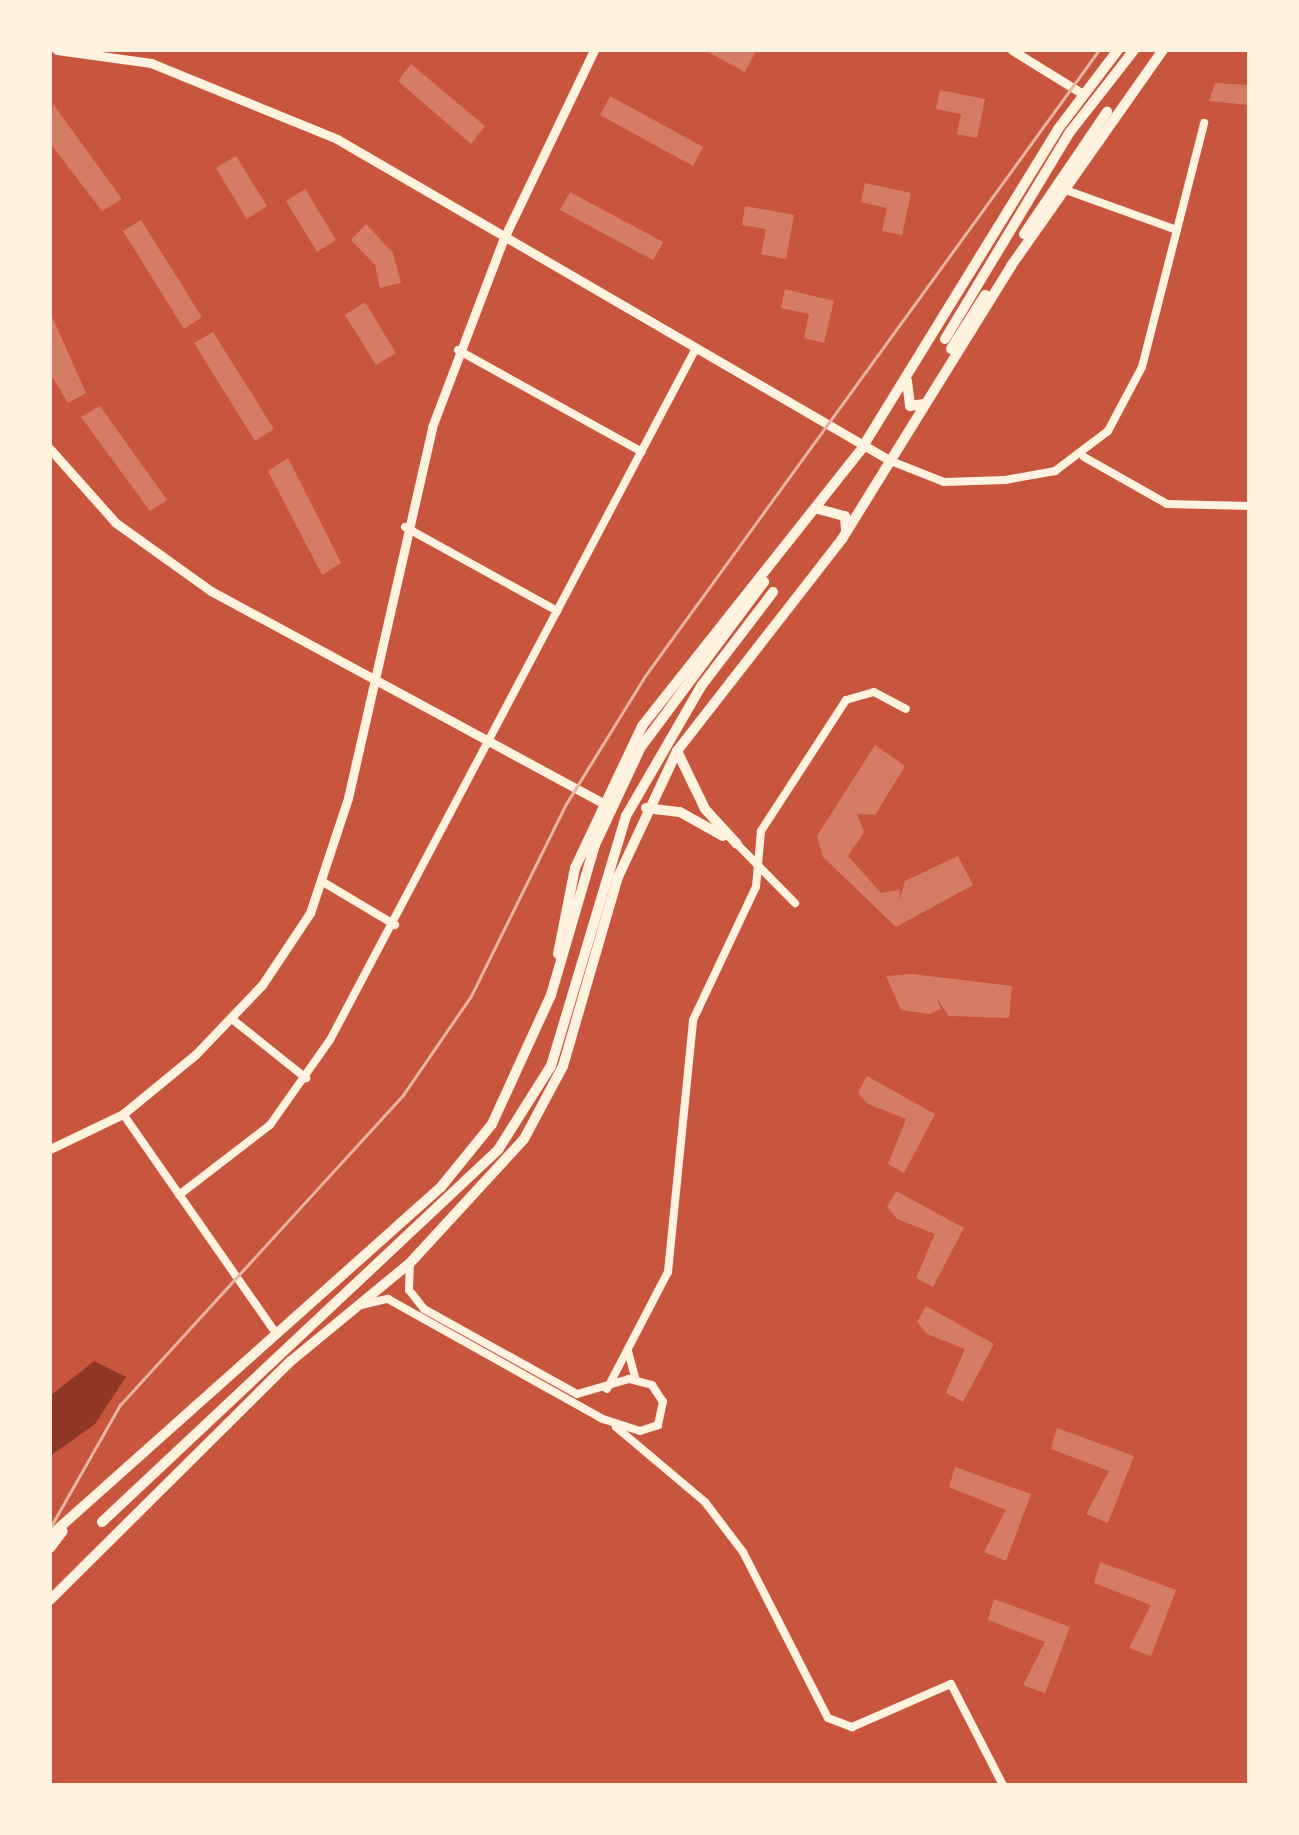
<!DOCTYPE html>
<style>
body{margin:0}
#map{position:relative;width:1299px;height:1835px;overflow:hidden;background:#c8553d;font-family:"Work Sans",sans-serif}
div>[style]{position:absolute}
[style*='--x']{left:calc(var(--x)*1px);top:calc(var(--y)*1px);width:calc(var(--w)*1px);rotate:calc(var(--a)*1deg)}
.water>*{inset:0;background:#8f3625}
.building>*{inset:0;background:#d67c66}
.minor>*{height:8px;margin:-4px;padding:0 4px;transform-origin:4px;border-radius:4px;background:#fff3e0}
.tertiary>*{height:9px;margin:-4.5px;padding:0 4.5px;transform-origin:4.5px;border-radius:4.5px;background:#fff3e0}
.secondary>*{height:10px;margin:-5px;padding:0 5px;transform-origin:5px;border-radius:5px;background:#fff3e0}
.tram>*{height:2.5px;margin:-1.25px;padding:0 1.25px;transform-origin:1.25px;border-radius:1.25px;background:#e9b49f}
span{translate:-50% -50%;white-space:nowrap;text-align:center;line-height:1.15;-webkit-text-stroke:9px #fff3e0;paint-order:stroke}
.frame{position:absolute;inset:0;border:52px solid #fff3e0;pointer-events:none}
</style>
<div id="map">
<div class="water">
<i style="clip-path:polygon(94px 1361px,126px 1377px,95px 1424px,50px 1456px,50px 1396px)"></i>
</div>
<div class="building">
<i style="clip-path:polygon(704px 50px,749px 50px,755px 53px,745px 72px)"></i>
<i style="clip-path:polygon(411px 64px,485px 126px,471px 144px,398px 81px)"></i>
<i style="clip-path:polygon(1215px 83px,1249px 85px,1249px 105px,1209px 101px)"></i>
<i style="clip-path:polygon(940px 90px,985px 99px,977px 138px,957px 134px,961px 114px,936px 109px)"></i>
<i style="clip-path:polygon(610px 96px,703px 147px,693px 166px,600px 115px)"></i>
<i style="clip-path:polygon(53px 104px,122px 199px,102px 211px,50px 143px)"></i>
<i style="clip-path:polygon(236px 156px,267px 206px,247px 219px,216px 168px)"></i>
<i style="clip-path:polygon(865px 183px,911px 193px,902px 235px,882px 231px,887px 208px,861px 202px)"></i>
<i style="clip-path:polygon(305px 189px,336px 240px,317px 252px,286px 201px)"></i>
<i style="clip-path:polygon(570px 192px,663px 242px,653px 260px,560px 210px)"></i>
<i style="clip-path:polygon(745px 206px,794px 215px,786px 259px,761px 254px,766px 229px,742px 225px)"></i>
<i style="clip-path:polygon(141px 220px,202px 317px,184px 329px,123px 231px)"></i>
<i style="clip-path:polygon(366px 224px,393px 253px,401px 283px,380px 288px,375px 265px,351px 240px)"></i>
<i style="clip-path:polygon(785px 289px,834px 301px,824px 343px,804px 338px,809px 314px,781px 308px)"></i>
<i style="clip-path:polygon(365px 302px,396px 353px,376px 365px,345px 315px)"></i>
<i style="clip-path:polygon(50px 312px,86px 393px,68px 403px,50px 373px)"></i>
<i style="clip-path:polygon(213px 332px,274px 429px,255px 441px,194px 343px)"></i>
<i style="clip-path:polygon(100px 406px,167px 500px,150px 511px,81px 417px)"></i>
<i style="clip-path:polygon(288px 458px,341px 563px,322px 575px,268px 471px)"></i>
<i style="clip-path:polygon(875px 745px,905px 766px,875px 815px,857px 814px,864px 832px,848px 856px,881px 893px,900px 890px,899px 901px,905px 881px,958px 856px,973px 885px,896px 927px,823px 857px,817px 836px)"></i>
<i style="clip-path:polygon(912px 974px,1012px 986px,1009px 1018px,949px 1016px,937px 999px,941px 1009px,930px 1014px,901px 1010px,886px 976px)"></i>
<i style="clip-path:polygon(867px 1076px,935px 1114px,904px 1173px,888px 1164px,906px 1119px,868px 1104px,858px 1093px)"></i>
<i style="clip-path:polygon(896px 1191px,964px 1228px,933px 1287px,916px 1278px,935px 1234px,897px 1219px,887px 1207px)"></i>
<i style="clip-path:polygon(926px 1306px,994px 1344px,963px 1402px,946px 1393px,965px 1349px,927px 1334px,917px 1322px)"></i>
<i style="clip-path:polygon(1057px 1428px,1134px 1456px,1108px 1523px,1086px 1514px,1109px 1471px,1051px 1449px)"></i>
<i style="clip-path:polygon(955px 1467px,1031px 1494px,1006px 1561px,984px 1552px,1006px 1510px,949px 1487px)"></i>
<i style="clip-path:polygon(1100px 1562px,1176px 1590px,1151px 1656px,1129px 1648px,1151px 1605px,1094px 1583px)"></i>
<i style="clip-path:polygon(994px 1599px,1070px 1627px,1045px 1693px,1023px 1685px,1045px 1642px,988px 1620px)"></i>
</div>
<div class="minor">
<i style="--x:1063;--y:189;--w:121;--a:19.8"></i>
<i style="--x:458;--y:350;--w:210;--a:29"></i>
<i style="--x:1084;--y:457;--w:95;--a:29.5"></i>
<i style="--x:1167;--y:504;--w:82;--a:1.4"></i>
<i style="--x:891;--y:461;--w:57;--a:21.6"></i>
<i style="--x:944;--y:482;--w:61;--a:-1.9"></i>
<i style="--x:1005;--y:480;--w:51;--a:-10.2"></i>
<i style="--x:1055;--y:471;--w:66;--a:-37"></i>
<i style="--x:1108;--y:431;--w:72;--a:-62"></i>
<i style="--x:1142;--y:367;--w:252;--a:-75.7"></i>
<i style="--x:405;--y:527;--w:174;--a:28.9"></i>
<i style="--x:737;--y:844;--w:83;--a:45.5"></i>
<i style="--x:323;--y:882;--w:84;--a:30.8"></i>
<i style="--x:232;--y:1019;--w:95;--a:38.6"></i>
<i style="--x:123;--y:1114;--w:262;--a:55.1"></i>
<i style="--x:179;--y:1195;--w:115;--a:-37.6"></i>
<i style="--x:270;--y:1125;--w:104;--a:-54.8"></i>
<i style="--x:330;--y:1040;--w:781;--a:-62.12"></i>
<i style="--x:361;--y:1305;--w:28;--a:-13"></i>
<i style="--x:388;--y:1299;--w:246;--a:29.2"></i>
<i style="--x:603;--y:1419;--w:39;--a:18"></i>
<i style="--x:640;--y:1431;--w:19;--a:-18"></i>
<i style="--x:658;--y:1425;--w:24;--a:-78"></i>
<i style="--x:663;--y:1402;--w:20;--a:-123"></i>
<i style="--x:652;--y:1385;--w:24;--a:-165"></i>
<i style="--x:629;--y:1379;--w:54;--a:163.9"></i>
<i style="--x:577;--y:1394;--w:175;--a:-150.9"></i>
<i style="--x:424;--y:1309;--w:24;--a:-128"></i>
<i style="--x:409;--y:1290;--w:27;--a:-88"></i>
<i style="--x:628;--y:1351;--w:30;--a:75"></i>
<i style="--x:607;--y:1389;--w:132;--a:-62.5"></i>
<i style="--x:668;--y:1272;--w:253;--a:-84.3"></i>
<i style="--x:693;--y:1020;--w:147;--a:-64.7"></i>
<i style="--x:756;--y:887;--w:56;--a:-84.9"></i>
<i style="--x:761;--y:831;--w:156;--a:-57"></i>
<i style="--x:846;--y:700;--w:29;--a:-16"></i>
<i style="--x:874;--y:692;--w:36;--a:28"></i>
<i style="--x:616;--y:1427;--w:116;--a:40.1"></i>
<i style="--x:705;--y:1502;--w:63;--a:52.8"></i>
<i style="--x:743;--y:1552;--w:186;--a:62.9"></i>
<i style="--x:828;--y:1718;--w:26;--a:21"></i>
<i style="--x:852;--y:1727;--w:108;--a:-23.5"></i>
<i style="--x:951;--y:1684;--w:114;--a:62.8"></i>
</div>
<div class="tertiary">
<i style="--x:57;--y:50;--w:95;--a:7.9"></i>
<i style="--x:151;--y:63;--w:201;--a:22.2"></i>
<i style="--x:337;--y:139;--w:641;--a:30.17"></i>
<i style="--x:1012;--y:50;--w:84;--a:31.8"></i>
<i style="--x:50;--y:449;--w:99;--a:48.3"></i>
<i style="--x:116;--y:523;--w:117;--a:35.6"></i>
<i style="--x:211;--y:591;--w:444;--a:28.4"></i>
<i style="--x:50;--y:1149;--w:81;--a:-25.6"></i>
<i style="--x:123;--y:1114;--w:94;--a:-39.4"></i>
<i style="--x:196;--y:1054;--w:95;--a:-46.3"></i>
<i style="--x:262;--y:985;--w:87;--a:-56.3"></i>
<i style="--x:310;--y:913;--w:121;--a:-71.7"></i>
<i style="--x:348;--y:798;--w:380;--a:-77.2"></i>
<i style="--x:432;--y:427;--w:200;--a:-69.2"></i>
<i style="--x:503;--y:240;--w:211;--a:-64.4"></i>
</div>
<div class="secondary">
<i style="--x:1024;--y:234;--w:148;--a:-55.8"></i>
<i style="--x:945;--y:339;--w:242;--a:-58.9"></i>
<i style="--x:1070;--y:132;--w:104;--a:-52"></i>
<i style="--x:951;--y:349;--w:64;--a:-57.8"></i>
<i style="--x:907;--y:381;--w:25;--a:83"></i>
<i style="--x:910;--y:406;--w:14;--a:-8"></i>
<i style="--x:818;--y:509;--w:28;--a:15"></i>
<i style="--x:845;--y:516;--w:13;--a:86"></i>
<i style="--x:677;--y:751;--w:64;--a:64.2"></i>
<i style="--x:705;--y:809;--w:47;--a:47.6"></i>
<i style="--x:646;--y:808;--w:34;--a:7"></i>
<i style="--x:680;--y:812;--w:49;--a:29.2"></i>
<i style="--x:558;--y:954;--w:88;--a:-78.8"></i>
<i style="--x:575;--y:868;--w:157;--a:-64.7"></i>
<i style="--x:642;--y:726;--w:355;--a:-51.6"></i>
<i style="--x:862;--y:448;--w:374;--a:-58.4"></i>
<i style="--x:1058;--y:129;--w:99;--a:-52.8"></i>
<i style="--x:102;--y:1522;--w:543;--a:-43.21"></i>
<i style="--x:498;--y:1150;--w:99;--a:-57.8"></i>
<i style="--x:551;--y:1066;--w:261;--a:-73.3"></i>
<i style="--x:626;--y:816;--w:151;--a:-59.9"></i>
<i style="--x:702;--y:685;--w:117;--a:-52.6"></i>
<i style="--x:50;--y:1536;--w:524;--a:-41.75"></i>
<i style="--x:441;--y:1187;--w:81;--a:-51"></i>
<i style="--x:492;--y:1124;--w:142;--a:-65.4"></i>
<i style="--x:551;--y:995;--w:156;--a:-73.7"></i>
<i style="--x:595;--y:845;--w:108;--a:-64.9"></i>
<i style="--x:641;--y:747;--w:206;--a:-53.3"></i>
<i style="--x:50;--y:1548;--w:21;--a:-53"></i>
<i style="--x:50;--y:1600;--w:339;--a:-44.8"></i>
<i style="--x:291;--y:1361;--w:154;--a:-39.5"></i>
<i style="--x:410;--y:1263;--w:168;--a:-47.4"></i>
<i style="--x:524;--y:1139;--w:83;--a:-61.9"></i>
<i style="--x:563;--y:1066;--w:197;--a:-73.8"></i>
<i style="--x:618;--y:877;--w:139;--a:-64.9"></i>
<i style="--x:677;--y:751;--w:269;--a:-52.1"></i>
<i style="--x:842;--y:539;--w:321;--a:-58.2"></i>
<i style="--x:1011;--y:266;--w:264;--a:-54.9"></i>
</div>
<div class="tram">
<i style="--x:50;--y:1528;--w:142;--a:-60.4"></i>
<i style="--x:120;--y:1405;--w:420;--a:-47.6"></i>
<i style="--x:403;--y:1095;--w:120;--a:-55.5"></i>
<i style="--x:471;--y:996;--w:214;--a:-63.7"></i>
<i style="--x:566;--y:804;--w:150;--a:-58.3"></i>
<i style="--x:645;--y:676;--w:773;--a:-54.05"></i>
</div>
<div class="frame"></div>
</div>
